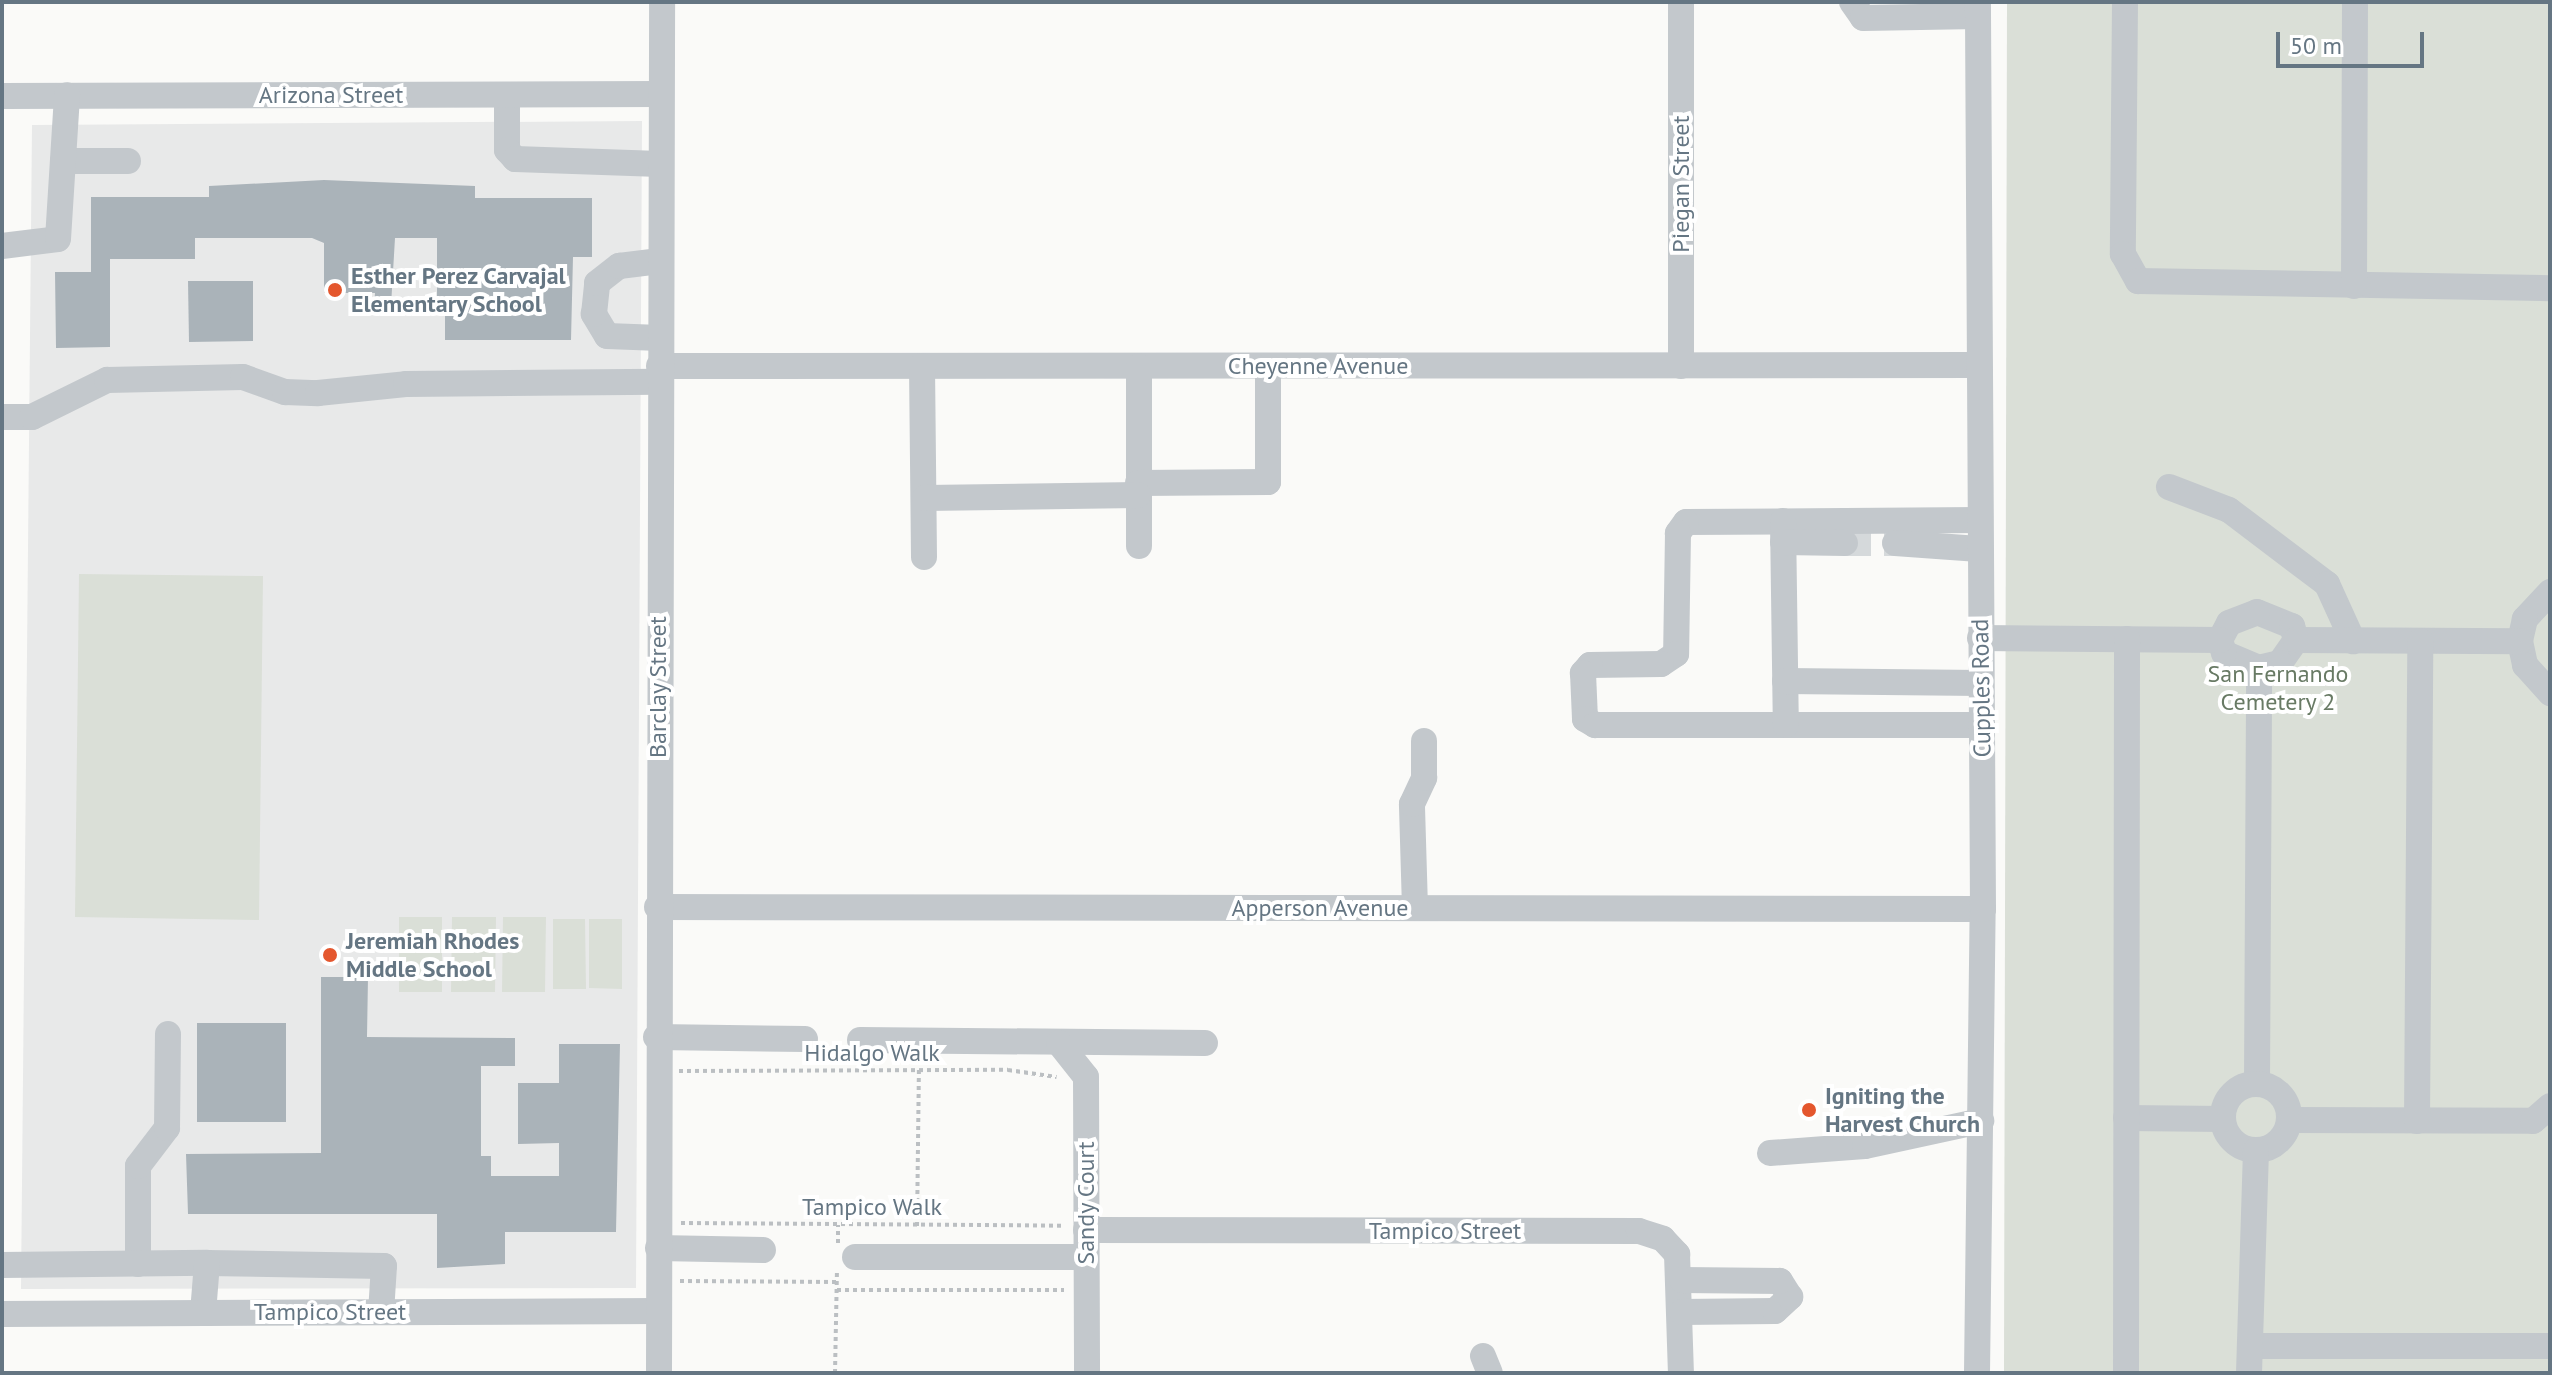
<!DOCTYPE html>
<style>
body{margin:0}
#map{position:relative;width:2552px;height:1375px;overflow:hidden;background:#fafaf8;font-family:"PT Sans",sans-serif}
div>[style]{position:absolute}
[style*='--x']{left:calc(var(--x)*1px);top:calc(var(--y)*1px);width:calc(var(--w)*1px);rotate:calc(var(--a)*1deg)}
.built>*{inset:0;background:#e8e9e9}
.green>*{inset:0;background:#dadfd7}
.building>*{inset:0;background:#aab3b9}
.minor-tunnel>*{height:26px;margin-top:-13px;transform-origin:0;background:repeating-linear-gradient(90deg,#d5d9db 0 26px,transparent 0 39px)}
.path>*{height:4px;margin-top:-2px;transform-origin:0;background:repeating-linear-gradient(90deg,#bbbfc2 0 4px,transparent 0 8px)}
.minor>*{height:26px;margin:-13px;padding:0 13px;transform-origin:13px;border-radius:13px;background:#c3c8cc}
.minor>.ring{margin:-13px;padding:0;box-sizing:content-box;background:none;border:26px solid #c3c8cc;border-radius:50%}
.dots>*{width:22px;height:22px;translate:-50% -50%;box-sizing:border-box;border:4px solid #fff;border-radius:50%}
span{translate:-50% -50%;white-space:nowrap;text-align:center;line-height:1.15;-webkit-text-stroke:8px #fff;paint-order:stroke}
.street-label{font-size:24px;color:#657683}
.poi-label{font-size:24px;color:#657683;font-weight:700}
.left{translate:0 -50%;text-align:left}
.park-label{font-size:24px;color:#687a64}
.frame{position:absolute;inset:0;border:4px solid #657683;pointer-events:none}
.scale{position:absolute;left:2276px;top:32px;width:148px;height:36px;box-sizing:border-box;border:4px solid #657683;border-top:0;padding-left:10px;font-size:24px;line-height:28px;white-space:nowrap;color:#657683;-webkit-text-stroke:6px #fff;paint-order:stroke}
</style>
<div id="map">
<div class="built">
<i style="clip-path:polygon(642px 121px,636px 1288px,21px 1289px,32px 125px)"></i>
</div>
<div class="green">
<i style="clip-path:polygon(2007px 2px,2550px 2px,2550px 1373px,2004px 1373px)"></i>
<i style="clip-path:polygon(79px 574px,263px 576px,259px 920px,75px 917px)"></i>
<i style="clip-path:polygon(399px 917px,442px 917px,442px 992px,399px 992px)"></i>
<i style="clip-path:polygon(452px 917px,496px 917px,495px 992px,451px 992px)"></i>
<i style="clip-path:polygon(503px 917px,546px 917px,545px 992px,502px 992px)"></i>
<i style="clip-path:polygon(553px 919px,585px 919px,586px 989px,553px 989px)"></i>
<i style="clip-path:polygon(589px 919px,622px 919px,622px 989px,589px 988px)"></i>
</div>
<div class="building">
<i style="clip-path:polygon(324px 180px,475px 186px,475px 198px,592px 198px,592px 257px,573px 257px,571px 340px,445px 340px,445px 309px,437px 309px,437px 238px,395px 238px,391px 306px,374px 306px,375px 293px,324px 293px,324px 243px,312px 238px,195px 238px,195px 259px,110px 259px,110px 347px,56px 348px,55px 272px,91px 272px,91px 197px,209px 197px,209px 186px)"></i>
<i style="clip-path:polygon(188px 281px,253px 281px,253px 341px,189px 342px)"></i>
<i style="clip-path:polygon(321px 977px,368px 977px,367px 1037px,515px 1038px,515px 1066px,481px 1066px,481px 1156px,491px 1156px,491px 1176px,559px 1176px,559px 1143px,518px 1144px,518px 1083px,559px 1083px,559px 1044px,620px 1044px,616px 1232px,505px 1232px,505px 1264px,437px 1268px,437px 1214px,188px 1214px,186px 1154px,321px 1153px)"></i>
<i style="clip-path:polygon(197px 1023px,286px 1023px,286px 1122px,197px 1122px)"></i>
</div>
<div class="minor-tunnel">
<i style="--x:1845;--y:543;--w:50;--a:0"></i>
</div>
<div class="path">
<i style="--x:679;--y:1071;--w:329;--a:-0.2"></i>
<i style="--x:1008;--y:1070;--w:49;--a:8.1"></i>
<i style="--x:681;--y:1223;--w:383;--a:0.4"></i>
<i style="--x:917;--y:1226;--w:156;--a:-89.3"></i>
<i style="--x:838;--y:1243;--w:18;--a:-90"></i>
<i style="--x:680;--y:1281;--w:157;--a:0.4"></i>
<i style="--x:837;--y:1290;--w:227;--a:0"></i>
<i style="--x:835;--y:1373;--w:102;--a:-88.9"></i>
</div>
<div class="minor">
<i style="--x:1852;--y:2;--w:19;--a:55"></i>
<i style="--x:1863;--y:18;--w:115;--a:-1"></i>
<i style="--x:2125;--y:2;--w:252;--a:90.5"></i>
<i style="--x:2123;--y:254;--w:31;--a:61"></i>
<i style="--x:2138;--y:281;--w:412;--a:1"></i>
<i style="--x:507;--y:95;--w:55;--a:90"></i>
<i style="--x:507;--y:150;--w:12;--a:48"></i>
<i style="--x:515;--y:159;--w:145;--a:2"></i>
<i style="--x:2;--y:96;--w:658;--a:-0.17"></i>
<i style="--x:63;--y:161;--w:65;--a:0"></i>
<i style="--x:2;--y:246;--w:56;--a:-7.1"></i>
<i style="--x:58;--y:239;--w:144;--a:-86.4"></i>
<i style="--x:2354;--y:286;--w:284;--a:-89.8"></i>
<i style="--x:660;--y:338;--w:53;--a:-177.8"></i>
<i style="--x:607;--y:336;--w:26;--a:-121"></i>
<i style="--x:594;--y:314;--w:31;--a:-84"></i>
<i style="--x:597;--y:283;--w:28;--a:-38"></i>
<i style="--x:619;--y:266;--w:41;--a:-7"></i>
<i style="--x:659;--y:366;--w:1318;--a:-0.04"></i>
<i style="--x:922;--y:366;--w:191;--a:89.4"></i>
<i style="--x:1139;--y:366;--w:180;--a:90"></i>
<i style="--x:1681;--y:366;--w:364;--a:-90"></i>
<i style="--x:2;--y:417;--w:30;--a:0"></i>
<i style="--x:32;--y:417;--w:84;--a:-26.3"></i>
<i style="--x:107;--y:380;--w:136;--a:-1.3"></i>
<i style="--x:243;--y:377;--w:45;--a:19.7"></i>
<i style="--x:285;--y:392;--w:33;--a:2"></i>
<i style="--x:318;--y:393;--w:88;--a:-5.8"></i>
<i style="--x:406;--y:384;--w:253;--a:-0.5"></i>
<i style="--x:1138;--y:483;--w:130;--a:-0.4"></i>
<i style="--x:1268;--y:482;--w:116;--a:-90"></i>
<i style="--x:2169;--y:487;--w:64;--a:21"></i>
<i style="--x:2229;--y:510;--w:123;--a:37.1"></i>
<i style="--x:2327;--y:584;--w:63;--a:65.5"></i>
<i style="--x:925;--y:498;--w:213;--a:-0.8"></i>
<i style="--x:1979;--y:520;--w:293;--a:179.6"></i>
<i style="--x:1686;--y:522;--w:14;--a:126"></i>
<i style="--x:1678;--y:533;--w:121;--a:90.9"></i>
<i style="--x:1676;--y:654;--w:18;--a:146"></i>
<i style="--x:1661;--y:664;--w:71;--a:179.2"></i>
<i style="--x:1590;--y:665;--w:11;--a:131"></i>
<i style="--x:1583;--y:673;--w:46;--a:87.5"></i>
<i style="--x:1585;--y:719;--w:12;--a:31"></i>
<i style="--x:1595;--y:725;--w:386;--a:0"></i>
<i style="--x:1783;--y:521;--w:204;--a:89.2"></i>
<i style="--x:1783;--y:542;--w:62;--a:0.9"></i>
<i style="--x:1895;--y:543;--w:84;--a:4.1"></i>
<i style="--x:2550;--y:592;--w:37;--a:133"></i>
<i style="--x:2525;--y:619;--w:23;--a:103"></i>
<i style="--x:2520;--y:641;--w:25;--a:78"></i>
<i style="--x:2525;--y:665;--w:38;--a:48"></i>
<i style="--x:2257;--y:612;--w:38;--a:22"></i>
<i style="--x:2292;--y:626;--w:15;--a:74"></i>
<i style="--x:2296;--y:640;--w:28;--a:125"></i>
<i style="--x:2280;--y:663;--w:22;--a:167"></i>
<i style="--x:2259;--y:668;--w:38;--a:-157"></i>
<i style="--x:2224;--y:653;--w:14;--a:-107"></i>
<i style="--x:2220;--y:640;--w:19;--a:-62"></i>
<i style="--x:2229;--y:623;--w:30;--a:-21"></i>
<i style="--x:1980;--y:638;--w:240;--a:0.5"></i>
<i style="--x:2296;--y:640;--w:224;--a:0.3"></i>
<i style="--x:1785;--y:681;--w:196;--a:0.6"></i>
<i style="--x:657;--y:907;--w:1326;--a:0.09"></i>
<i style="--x:1415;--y:908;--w:104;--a:-91.7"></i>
<i style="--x:1412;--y:804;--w:29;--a:-65"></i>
<i style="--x:1424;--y:778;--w:37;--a:-90"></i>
<i style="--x:656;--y:1037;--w:149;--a:0.8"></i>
<i style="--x:860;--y:1040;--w:345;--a:0.5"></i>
<i style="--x:1059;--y:1043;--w:43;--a:51.5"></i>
<i style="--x:1086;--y:1077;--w:296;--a:89.8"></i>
<i style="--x:2257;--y:1083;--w:415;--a:-89.7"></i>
<i class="ring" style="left:2223px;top:1084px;width:40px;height:40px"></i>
<i style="--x:2126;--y:1118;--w:97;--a:0.6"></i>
<i style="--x:2290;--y:1120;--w:243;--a:0.2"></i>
<i style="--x:2533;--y:1121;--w:23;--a:-41"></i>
<i style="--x:2417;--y:1121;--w:480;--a:-89.6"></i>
<i style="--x:1770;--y:1153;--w:95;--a:-4.2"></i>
<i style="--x:1865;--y:1146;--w:119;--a:-12.2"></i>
<i style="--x:1086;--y:1230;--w:553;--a:0.1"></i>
<i style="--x:1639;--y:1231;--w:25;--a:18"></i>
<i style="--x:1663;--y:1239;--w:21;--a:47"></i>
<i style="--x:1677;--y:1254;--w:119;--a:88.1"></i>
<i style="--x:658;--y:1248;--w:105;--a:1.1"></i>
<i style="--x:855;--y:1257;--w:231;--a:0"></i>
<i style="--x:207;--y:1263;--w:177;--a:1"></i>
<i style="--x:384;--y:1266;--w:46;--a:93.7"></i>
<i style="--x:138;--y:1264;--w:98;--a:-90"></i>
<i style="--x:138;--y:1166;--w:48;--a:-52.7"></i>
<i style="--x:167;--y:1128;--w:94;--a:-89.4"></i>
<i style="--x:2;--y:1265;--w:205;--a:-0.6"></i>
<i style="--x:207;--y:1263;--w:50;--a:94.6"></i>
<i style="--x:1682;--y:1312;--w:93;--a:-0.6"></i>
<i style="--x:1775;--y:1311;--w:21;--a:-43"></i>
<i style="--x:1790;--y:1297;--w:19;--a:-122"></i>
<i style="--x:1780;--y:1281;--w:98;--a:-179.4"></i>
<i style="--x:2;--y:1314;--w:656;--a:-0.26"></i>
<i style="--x:2255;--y:1346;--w:295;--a:0"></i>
<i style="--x:1483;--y:1356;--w:18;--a:68"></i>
<i style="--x:659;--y:1373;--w:1371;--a:-89.87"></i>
<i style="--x:1977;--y:1373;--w:464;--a:-89.3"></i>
<i style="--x:1983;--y:909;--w:907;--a:-90.32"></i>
<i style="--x:2126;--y:1373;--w:734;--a:-89.92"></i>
<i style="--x:2249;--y:1373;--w:223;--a:-88.2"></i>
</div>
<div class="dots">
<i style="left:335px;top:290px;background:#e4572e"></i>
<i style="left:330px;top:955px;background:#e4572e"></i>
<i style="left:1809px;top:1110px;background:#e4572e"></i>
</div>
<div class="street-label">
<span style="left:331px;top:95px">Arizona Street</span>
<span style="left:1681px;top:184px;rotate:-90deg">Piegan Street</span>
<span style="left:1318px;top:366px">Cheyenne Avenue</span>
<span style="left:658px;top:687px;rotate:-90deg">Barclay Street</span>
<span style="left:1981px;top:688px;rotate:-91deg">Cupples Road</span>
<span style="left:1320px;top:908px">Apperson Avenue</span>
<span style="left:872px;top:1053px">Hidalgo Walk</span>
<span style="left:1086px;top:1203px;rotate:-90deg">Sandy Court</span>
<span style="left:872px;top:1207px">Tampico Walk</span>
<span style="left:1445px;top:1231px">Tampico Street</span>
<span style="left:330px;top:1312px">Tampico Street</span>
</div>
<div class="poi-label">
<span class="left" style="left:351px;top:290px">Esther Perez Carvajal<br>Elementary School</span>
<span class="left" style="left:346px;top:955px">Jeremiah Rhodes<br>Middle School</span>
<span class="left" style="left:1825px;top:1110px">Igniting the<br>Harvest Church</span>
</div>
<div class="park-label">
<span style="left:2278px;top:688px">San Fernando<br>Cemetery 2</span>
</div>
<div class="frame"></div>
<div class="scale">50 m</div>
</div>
